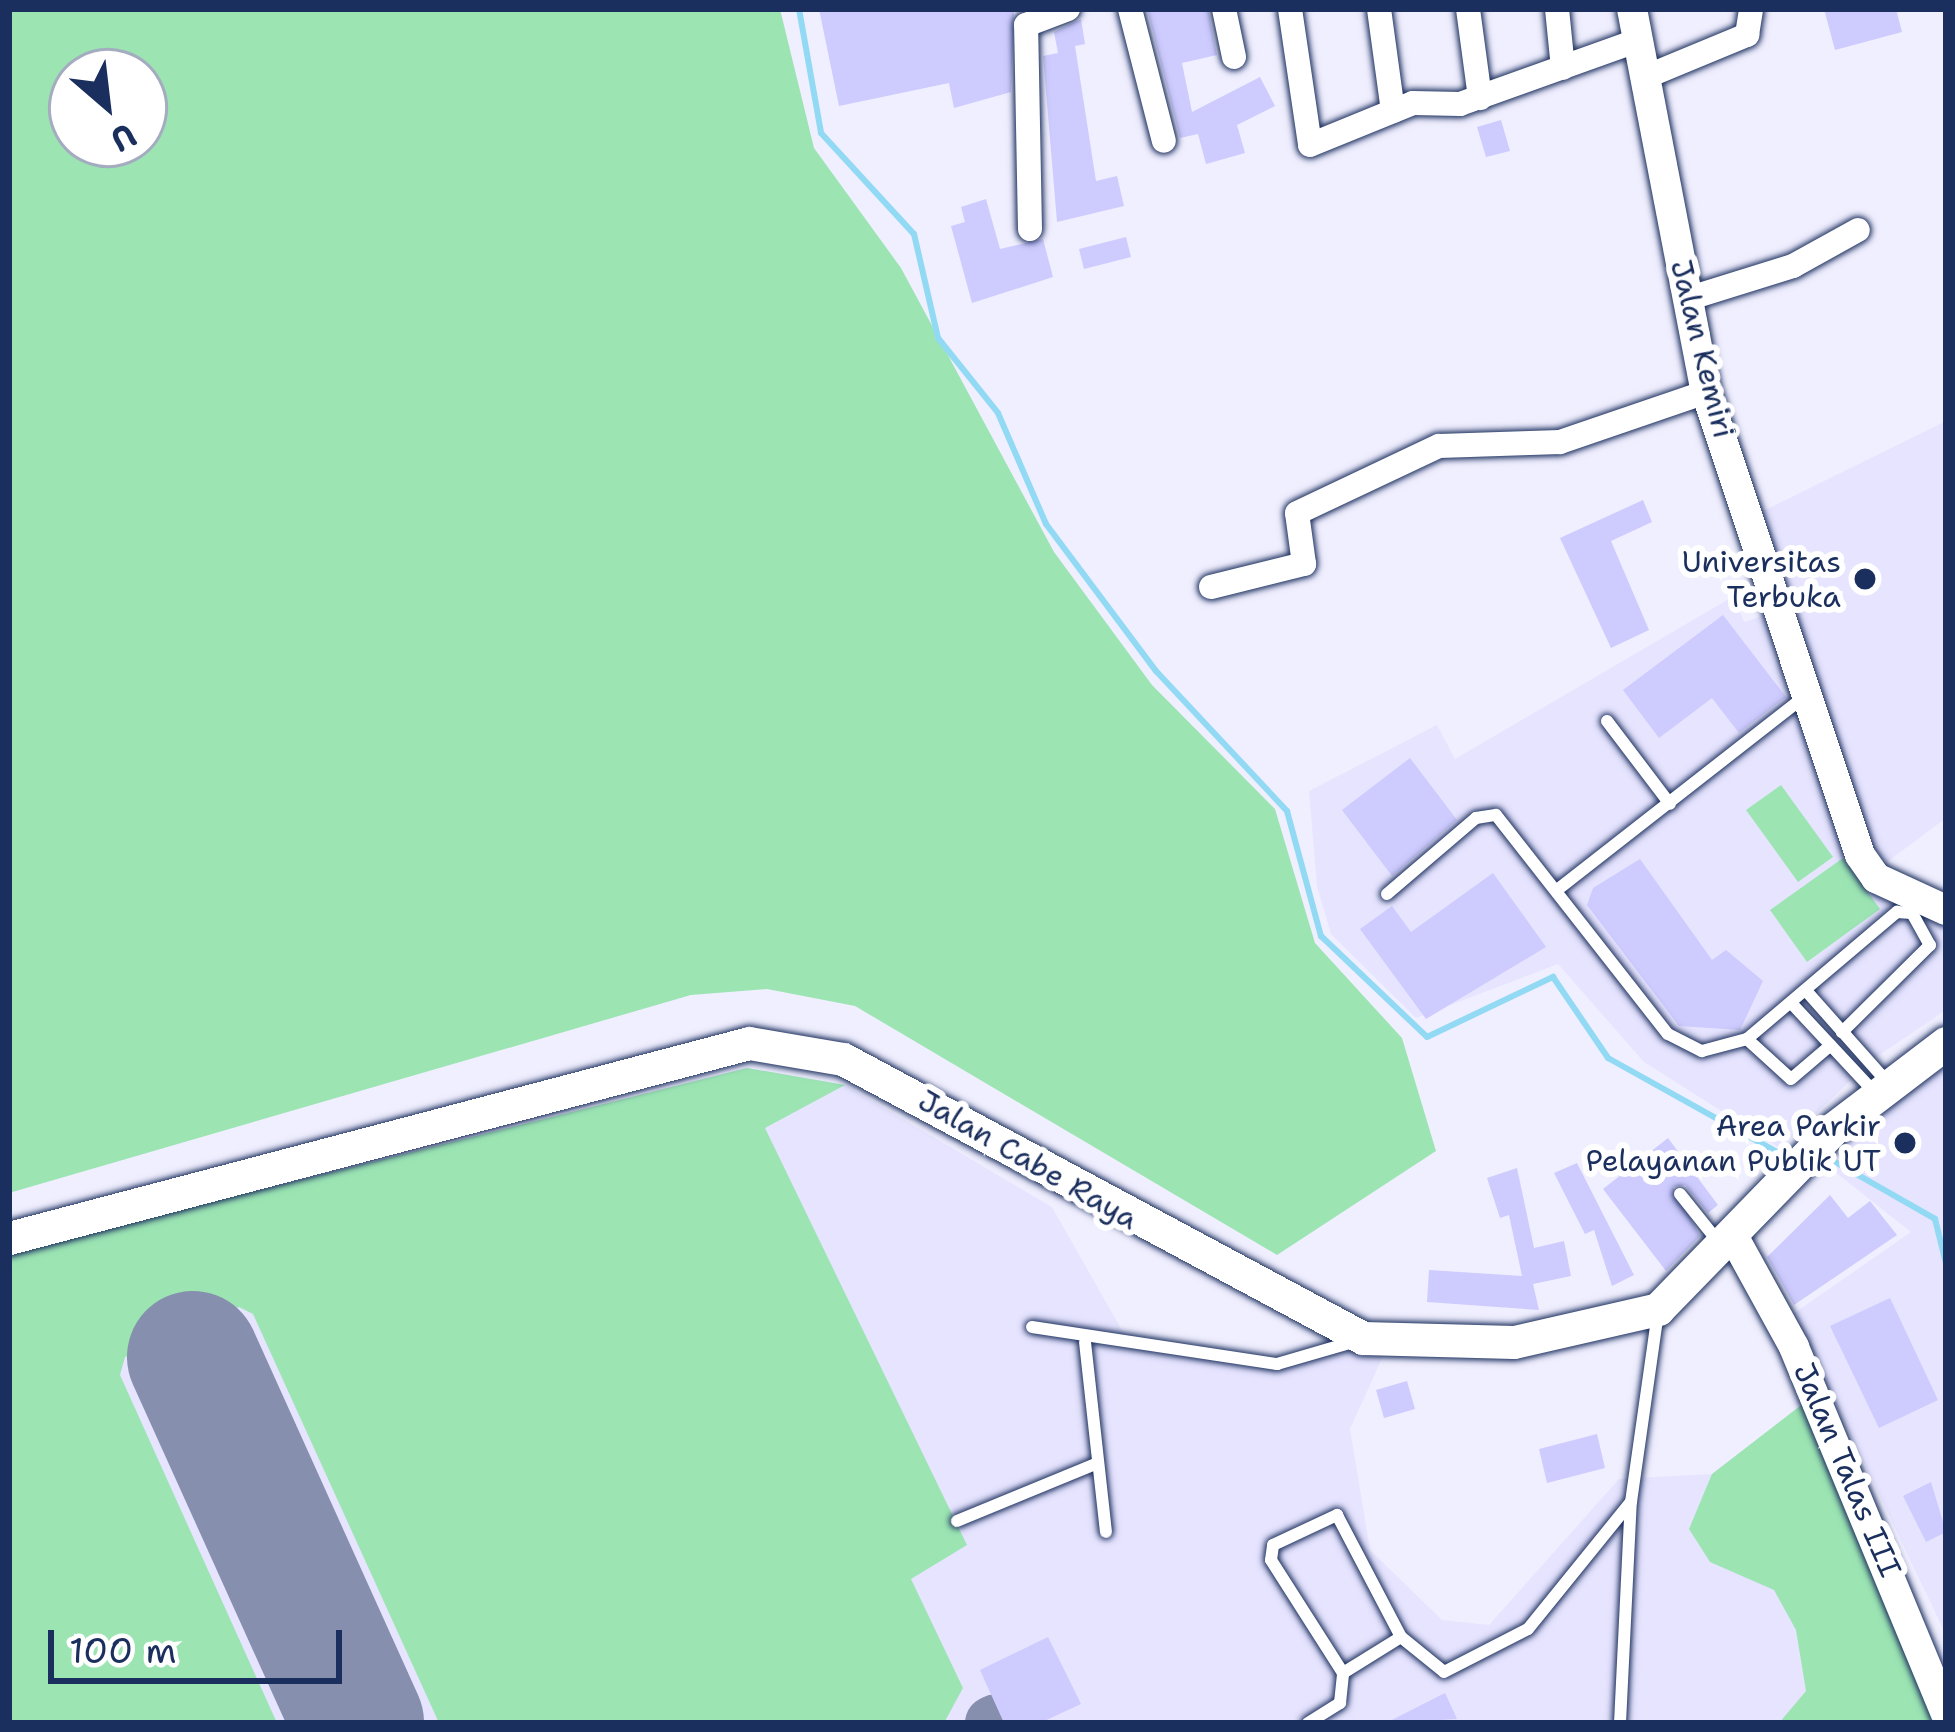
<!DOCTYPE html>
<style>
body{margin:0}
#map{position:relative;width:1955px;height:1732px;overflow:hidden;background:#f0efff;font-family:"Shantell Sans",sans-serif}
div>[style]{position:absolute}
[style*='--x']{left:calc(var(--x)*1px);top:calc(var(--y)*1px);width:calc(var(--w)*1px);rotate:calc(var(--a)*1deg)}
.built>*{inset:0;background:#e6e4ff}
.green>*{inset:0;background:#9ce5b3}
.stream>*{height:6px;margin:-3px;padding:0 3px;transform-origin:3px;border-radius:3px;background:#92d9f4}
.taxiway>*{height:54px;margin:-27px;padding:0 27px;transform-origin:27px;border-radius:27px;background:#868fae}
.runway>*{height:132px;margin:-66px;padding:0 66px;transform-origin:66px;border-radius:66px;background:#868fae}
.building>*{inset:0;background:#cecbfe}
.roads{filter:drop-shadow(0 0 3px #1b2f5e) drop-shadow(0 0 3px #1b2f5e)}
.service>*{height:12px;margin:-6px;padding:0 6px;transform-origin:6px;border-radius:6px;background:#fff}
.minor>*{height:24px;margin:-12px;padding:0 12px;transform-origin:12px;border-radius:12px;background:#fff}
.tertiary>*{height:30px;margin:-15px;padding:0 15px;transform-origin:15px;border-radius:15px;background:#fff}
.secondary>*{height:33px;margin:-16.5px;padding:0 16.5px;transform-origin:16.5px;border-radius:16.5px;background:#fff}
.dots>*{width:33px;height:33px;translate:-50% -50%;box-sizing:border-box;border:6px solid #fff;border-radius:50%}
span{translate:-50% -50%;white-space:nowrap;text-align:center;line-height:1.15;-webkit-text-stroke:12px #fff;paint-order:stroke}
.street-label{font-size:30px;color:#1b2f5e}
.poi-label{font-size:30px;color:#1b2f5e}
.right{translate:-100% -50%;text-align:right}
.frame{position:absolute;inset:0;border:12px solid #1b2f5e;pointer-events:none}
.north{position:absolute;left:48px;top:48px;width:120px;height:120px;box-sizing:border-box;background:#fff;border:3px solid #a4acbf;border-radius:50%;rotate:152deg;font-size:33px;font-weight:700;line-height:48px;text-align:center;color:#1b2f5e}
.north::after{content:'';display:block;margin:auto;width:42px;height:54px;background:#1b2f5e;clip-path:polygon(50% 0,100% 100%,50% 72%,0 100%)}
.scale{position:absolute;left:48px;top:1630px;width:294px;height:54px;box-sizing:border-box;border:6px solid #1b2f5e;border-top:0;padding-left:15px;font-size:36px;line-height:42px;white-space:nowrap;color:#1b2f5e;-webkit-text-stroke:9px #fff;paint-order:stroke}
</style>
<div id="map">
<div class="built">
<i style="clip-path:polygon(1946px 421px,1946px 818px,1887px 862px,1870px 844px,1761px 512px)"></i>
<i style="clip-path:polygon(1734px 596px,1744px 622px,1765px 615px,1854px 867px,1946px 924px,1946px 1010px,1872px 1060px,1780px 1148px,1644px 1062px,1558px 964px,1416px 1018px,1331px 934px,1317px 886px,1309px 791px,1437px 725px,1455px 759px)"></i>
<i style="clip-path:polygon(1946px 1057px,1946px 1635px,1793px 1314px,1911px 1232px,1825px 1164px)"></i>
<i style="clip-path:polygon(747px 1068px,845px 1085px,1052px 1207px,1128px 1341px,1286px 1360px,1346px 1341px,1383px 1356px,1350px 1429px,1370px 1550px,1442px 1620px,1489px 1625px,1619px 1479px,1712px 1474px,1813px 1396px,1946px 1723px,9px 1723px,9px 1253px)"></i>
</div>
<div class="green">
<i style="clip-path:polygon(evenodd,9px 9px,780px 9px,814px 148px,901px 268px,1054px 552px,1152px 685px,1275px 809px,1315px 943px,1402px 1038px,1436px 1151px,1277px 1255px,855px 1006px,767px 989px,691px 995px,9px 1193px,9px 9px,72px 72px,144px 72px,144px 144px,72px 144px,72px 72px)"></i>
<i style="clip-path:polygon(1781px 785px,1833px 857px,1798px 882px,1746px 810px)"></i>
<i style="clip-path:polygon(1843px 858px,1880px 909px,1807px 962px,1770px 910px)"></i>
<i style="clip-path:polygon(747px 1068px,845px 1085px,765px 1128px,967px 1545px,911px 1579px,963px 1688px,944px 1723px,439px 1723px,253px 1314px,239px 1307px,125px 1357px,120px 1375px,277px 1723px,9px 1723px,9px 1253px)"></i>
<i style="clip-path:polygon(1813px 1396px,1946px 1723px,1779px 1723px,1806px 1691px,1796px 1630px,1774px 1590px,1710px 1562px,1689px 1529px,1712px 1474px)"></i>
</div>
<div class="stream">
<i style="--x:799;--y:9;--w:126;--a:79.9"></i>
<i style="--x:821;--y:133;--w:137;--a:47.4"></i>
<i style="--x:914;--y:234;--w:107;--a:77"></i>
<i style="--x:938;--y:338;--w:96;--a:51.3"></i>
<i style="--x:998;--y:413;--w:121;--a:66.6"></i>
<i style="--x:1046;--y:524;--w:184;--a:53.2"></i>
<i style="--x:1156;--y:671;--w:192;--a:46.9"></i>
<i style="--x:1287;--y:811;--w:130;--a:74.8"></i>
<i style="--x:1321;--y:936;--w:146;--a:43.6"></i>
<i style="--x:1427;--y:1037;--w:140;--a:-25.5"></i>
<i style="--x:1553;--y:977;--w:98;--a:55.8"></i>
<i style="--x:1608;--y:1058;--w:204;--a:29.1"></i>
<i style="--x:1823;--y:1155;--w:129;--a:29.7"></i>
<i style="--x:1935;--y:1219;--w:45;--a:76"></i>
</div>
<div class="taxiway">
<i style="--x:992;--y:1723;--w:4;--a:-27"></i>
</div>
<div class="runway">
<i style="--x:193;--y:1357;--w:401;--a:65.7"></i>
</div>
<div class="building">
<i style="clip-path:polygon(819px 9px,1014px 9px,1011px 92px,954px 108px,949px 83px,839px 106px)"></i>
<i style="clip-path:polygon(1147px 9px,1208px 9px,1217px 55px,1182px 63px,1192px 112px,1260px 77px,1275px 106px,1237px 125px,1245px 153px,1206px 164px,1198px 134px,1180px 138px)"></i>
<i style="clip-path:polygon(1824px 9px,1896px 9px,1902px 32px,1835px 50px)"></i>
<i style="clip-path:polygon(1081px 19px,1085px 44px,1075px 46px,1096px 181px,1117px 176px,1124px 206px,1057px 222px,1043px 56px,1058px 53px,1054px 32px)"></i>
<i style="clip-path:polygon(1501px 120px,1510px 151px,1486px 157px,1477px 127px)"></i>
<i style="clip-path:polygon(986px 199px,1000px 249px,1043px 239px,1053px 277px,972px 303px,951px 226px,965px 222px,961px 207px)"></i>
<i style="clip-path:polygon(1126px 237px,1131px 257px,1084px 269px,1079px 249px)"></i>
<i style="clip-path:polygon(1643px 500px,1652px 522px,1611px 541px,1649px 630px,1611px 648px,1560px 538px)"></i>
<i style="clip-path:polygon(1723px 615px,1786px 697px,1739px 733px,1712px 698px,1659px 738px,1623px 690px)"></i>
<i style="clip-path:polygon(1410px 758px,1457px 820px,1392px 876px,1342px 810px)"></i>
<i style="clip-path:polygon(1640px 859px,1712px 960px,1726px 950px,1763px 981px,1740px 1030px,1679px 1026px,1587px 905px,1593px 888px)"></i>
<i style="clip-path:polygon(1493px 873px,1546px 947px,1426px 1019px,1360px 929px,1392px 906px,1411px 932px)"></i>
<i style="clip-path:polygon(1668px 1138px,1718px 1205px,1708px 1213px,1685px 1185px,1673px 1187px,1700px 1236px,1666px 1271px,1603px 1189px)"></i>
<i style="clip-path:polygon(1577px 1163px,1634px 1275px,1612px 1286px,1594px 1230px,1585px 1234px,1554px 1173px)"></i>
<i style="clip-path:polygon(1517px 1168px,1534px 1248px,1564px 1241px,1571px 1276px,1533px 1284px,1539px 1310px,1427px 1302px,1429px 1270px,1522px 1276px,1509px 1215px,1500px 1218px,1487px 1178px)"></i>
<i style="clip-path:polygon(1830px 1195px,1848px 1218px,1870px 1201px,1897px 1235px,1794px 1305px,1767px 1257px)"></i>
<i style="clip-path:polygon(1890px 1298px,1938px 1400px,1879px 1428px,1830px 1326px)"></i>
<i style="clip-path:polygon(1407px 1381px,1415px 1409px,1384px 1418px,1376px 1390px)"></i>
<i style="clip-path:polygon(1597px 1434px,1605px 1468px,1547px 1483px,1539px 1449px)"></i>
<i style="clip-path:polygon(1931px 1482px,1946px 1532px,1926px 1542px,1903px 1496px)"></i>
<i style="clip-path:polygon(1048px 1637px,1081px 1704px,1040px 1723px,1004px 1723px,980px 1670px)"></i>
<i style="clip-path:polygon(1445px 1693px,1457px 1719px,1386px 1723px)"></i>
</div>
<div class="roads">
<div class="service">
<i style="--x:1607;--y:721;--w:104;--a:52.8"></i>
<i style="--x:1557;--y:890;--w:317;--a:-38"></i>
<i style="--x:1387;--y:894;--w:117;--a:-40.5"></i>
<i style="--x:1476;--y:818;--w:20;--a:-9"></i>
<i style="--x:1496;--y:815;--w:278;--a:51.9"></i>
<i style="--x:1668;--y:1034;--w:38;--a:27"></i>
<i style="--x:1702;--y:1051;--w:47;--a:-14.9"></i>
<i style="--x:1747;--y:1039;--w:197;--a:-40.3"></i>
<i style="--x:1897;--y:912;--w:15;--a:4"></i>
<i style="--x:1912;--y:913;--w:37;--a:61"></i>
<i style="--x:1930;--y:945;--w:124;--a:135.3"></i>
<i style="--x:1809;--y:994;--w:118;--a:48.4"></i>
<i style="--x:1794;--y:1006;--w:119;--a:47"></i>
<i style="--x:1747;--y:1039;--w:59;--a:42.3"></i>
<i style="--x:1791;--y:1079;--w:52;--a:-40.4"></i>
<i style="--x:1680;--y:1194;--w:64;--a:51.3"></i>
<i style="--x:1032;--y:1327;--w:248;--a:8.6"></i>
<i style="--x:1277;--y:1364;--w:82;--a:-16.2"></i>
<i style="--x:1085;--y:1342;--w:191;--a:83.7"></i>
<i style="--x:957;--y:1521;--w:149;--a:-22.4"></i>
<i style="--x:1401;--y:1637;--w:68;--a:148.2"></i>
<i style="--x:1343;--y:1673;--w:134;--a:-122.5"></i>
<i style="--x:1271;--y:1560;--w:15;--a:-82"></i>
<i style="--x:1273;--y:1545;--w:71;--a:-25.1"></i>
<i style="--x:1337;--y:1515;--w:138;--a:62.3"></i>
<i style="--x:1401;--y:1637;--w:55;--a:39.1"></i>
<i style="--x:1444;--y:1672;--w:94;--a:-27.1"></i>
<i style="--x:1528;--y:1629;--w:164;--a:-51"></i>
<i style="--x:1308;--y:1723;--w:38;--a:-32"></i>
<i style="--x:1340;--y:1703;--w:30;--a:-84"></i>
<i style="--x:1620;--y:1723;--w:221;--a:-87.2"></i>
<i style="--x:1631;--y:1502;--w:192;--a:-81.9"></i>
</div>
<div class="minor">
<i style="--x:1130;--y:9;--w:136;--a:75.6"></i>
<i style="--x:1224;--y:9;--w:49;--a:78.2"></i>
<i style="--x:1290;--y:9;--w:137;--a:81.6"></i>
<i style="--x:1310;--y:145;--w:111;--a:-22.2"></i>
<i style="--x:1413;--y:103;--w:47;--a:1.2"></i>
<i style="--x:1460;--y:104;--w:187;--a:-19.7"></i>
<i style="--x:1379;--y:9;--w:103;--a:82.2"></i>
<i style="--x:1468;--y:9;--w:90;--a:82.3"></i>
<i style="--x:1557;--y:9;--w:59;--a:84.2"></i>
<i style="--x:1643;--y:78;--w:113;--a:-22.5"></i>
<i style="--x:1747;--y:35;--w:26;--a:-81"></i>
<i style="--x:1030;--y:229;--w:204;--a:-91.1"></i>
<i style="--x:1026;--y:25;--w:45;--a:-20.9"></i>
<i style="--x:1687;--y:299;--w:111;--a:-17.3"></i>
<i style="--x:1793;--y:266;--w:74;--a:-29"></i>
<i style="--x:1211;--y:587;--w:96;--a:-13.9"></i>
<i style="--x:1304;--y:564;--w:51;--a:-97.8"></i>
<i style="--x:1297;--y:513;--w:157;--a:-25.3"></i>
<i style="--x:1439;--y:446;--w:121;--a:-1.9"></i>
<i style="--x:1560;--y:442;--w:154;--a:-18.9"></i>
</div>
<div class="tertiary">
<i style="--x:1632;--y:9;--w:390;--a:79.1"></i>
<i style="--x:1706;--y:392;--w:488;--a:71.6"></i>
<i style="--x:1860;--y:855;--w:28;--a:55"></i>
<i style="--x:1876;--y:878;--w:77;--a:24.6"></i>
<i style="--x:1732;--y:1234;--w:129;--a:61.2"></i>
<i style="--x:1794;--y:1347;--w:397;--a:67.5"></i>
</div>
<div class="secondary">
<i style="--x:9;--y:1238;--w:765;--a:-14.76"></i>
<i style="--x:749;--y:1043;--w:95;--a:9.7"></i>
<i style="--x:843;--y:1059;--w:590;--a:28.22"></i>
<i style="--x:1363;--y:1338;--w:151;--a:1.5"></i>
<i style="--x:1514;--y:1342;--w:148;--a:-12.9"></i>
<i style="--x:1658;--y:1309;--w:251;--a:-45.8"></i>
<i style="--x:1833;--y:1129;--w:142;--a:-37.3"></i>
</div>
</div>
<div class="dots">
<i style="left:1865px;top:579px;background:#1b2f5e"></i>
<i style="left:1905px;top:1143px;background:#1b2f5e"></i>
</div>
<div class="street-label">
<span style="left:1702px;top:349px;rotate:76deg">Jalan Kemiri</span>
<span style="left:1028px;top:1160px;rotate:30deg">Jalan Cabe Raya</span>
<span style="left:1847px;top:1470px;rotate:67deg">Jalan Talas III</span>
</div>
<div class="poi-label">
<span class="right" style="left:1841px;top:579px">Universitas<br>Terbuka</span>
<span class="right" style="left:1881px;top:1143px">Area Parkir<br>Pelayanan Publik UT</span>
</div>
<div class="frame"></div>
<div class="north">U</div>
<div class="scale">100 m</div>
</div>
